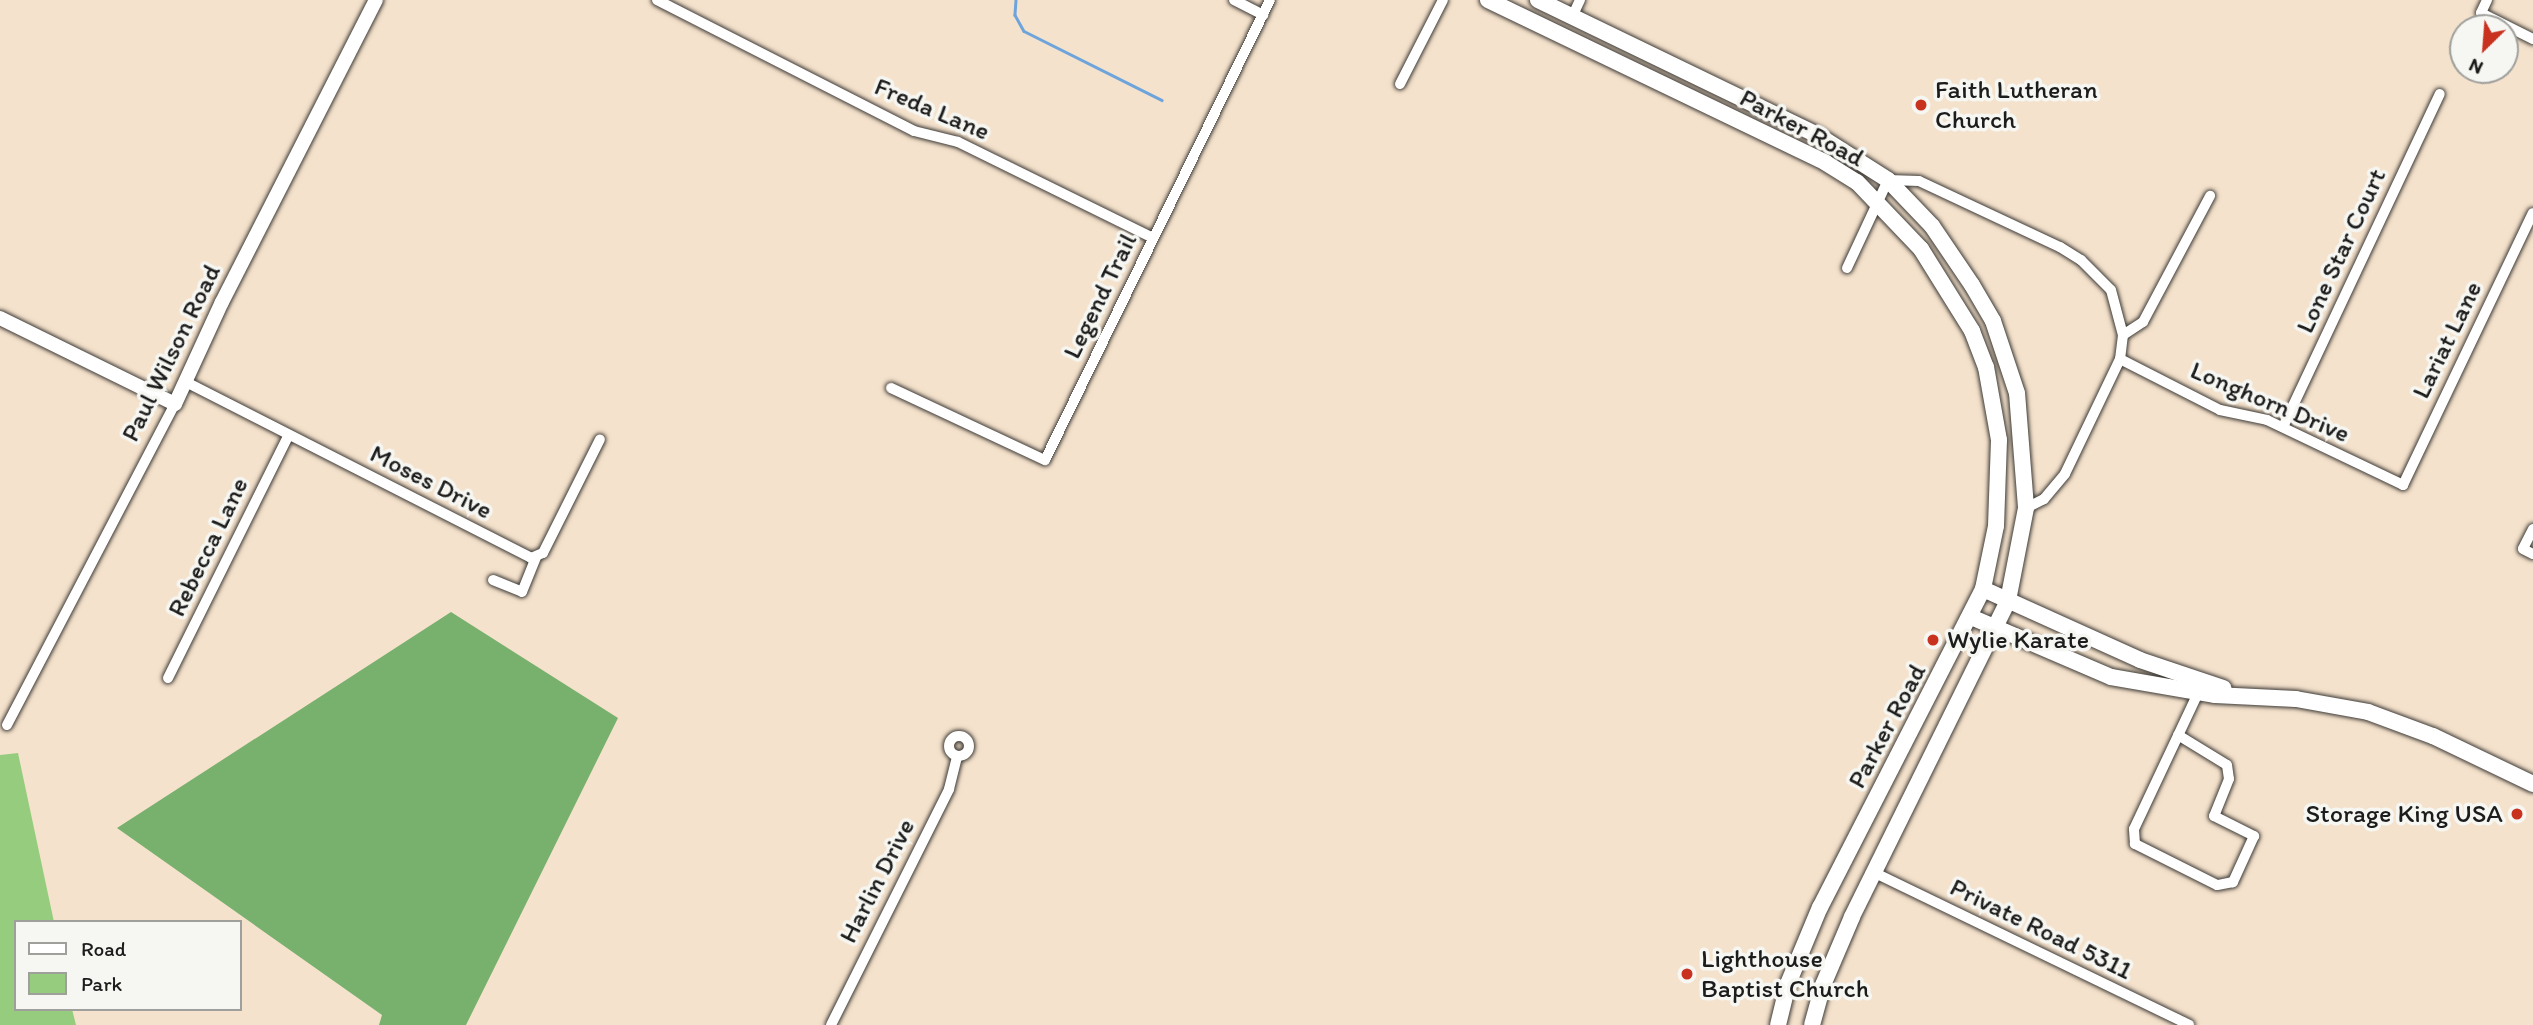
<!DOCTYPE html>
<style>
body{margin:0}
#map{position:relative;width:2533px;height:1025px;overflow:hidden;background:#f5e2cc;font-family:Itim,sans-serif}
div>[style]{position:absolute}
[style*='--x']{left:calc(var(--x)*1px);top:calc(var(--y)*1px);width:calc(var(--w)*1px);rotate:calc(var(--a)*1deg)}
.green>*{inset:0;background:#96cc7e}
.forest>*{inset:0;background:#78b06d}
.stream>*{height:2.5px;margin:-1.25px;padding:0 1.25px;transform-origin:1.25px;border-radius:1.25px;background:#6da4db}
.roads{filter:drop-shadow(0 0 2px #3d3a36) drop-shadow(0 0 2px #3d3a36)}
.minor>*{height:10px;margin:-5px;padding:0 5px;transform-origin:5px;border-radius:5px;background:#fff}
.minor>.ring{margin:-5px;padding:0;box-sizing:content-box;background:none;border:10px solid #fff;border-radius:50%}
.tertiary>*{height:14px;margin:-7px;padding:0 7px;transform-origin:7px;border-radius:7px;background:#fff}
.secondary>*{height:16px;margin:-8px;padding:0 8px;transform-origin:8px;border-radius:8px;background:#fff}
.dots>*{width:19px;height:19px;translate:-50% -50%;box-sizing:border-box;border:4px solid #f6f6f2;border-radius:50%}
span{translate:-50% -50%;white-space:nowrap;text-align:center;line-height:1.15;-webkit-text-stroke:7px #f6f6f2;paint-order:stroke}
.poi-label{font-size:26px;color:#1c1c1c}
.left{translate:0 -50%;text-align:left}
.right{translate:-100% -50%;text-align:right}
.street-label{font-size:26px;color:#1c1c1c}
.legend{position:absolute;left:14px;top:920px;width:228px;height:91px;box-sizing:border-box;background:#f6f6f2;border:2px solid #9f9f9c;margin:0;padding:9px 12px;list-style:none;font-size:21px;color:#1c1c1c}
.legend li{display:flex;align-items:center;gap:14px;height:35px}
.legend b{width:35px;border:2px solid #9f9f9c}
.north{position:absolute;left:2449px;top:14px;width:70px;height:70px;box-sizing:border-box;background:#f6f6f2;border:2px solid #9f9f9c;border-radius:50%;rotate:205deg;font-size:19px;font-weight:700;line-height:28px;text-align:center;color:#1c1c1c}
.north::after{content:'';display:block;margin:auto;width:24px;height:32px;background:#c8321e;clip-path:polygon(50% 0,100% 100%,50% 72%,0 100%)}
</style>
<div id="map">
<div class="green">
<i style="clip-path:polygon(18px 753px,54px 922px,16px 922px,16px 1009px,72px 1009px,76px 1025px,0 1025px,0 755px)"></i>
</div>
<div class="forest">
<i style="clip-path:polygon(451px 612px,618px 718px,466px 1025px,379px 1025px,382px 1015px,117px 828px)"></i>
</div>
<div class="stream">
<i style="--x:1016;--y:0;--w:15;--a:94"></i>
<i style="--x:1015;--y:15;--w:18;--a:61"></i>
<i style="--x:1024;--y:31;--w:154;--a:26.6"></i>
</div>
<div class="roads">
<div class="minor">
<i style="--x:657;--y:0;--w:288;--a:27"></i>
<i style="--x:914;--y:131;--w:45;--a:14"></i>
<i style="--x:958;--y:142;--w:217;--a:26.2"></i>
<i style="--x:1234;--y:0;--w:33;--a:27"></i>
<i style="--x:2487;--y:0;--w:14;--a:115"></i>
<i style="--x:2481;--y:13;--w:58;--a:26.6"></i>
<i style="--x:1572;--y:17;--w:19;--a:-65"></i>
<i style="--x:1400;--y:84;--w:94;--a:-62.9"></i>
<i style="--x:1847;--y:268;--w:97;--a:-65"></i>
<i style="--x:1888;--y:180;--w:31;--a:2"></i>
<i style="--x:1919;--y:181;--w:156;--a:25.1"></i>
<i style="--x:2060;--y:247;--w:25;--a:32"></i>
<i style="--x:2081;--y:260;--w:42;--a:45"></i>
<i style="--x:2111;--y:290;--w:47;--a:75.1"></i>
<i style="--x:2123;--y:335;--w:24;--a:97"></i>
<i style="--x:2120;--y:359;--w:127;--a:115.6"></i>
<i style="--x:2065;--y:474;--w:33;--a:130"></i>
<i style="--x:2044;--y:499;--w:20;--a:153"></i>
<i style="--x:2123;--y:335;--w:24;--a:-33"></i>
<i style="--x:2143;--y:322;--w:143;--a:-62"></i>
<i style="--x:2120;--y:359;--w:112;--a:27"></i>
<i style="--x:2220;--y:410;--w:48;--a:12"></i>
<i style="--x:2267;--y:420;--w:151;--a:25.5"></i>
<i style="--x:2403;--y:485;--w:301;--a:-64.5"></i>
<i style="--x:184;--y:381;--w:390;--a:27"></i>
<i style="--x:531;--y:558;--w:13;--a:-23"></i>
<i style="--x:543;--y:553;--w:127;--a:-63.4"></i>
<i style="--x:891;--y:388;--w:170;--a:25.1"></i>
<i style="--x:1045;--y:460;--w:512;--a:-63.94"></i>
<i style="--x:2283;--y:427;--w:368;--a:-64.8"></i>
<i style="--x:2533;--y:529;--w:22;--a:117"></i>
<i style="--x:2523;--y:549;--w:11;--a:27"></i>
<i style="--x:493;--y:580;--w:31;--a:22"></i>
<i style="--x:522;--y:592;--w:37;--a:-68"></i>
<i style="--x:168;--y:678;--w:270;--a:-63.6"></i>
<i style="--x:7;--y:725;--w:362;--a:-62.4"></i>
<i style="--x:2178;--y:735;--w:57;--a:31.5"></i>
<i style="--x:2227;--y:765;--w:14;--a:82"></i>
<i style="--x:2229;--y:779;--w:40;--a:112"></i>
<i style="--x:2214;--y:816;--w:45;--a:26.6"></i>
<i style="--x:2254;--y:836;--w:51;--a:114.5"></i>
<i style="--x:2233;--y:882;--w:16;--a:169"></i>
<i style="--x:2217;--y:885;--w:92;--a:-153.4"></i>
<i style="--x:2135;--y:844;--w:15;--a:-94"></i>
<i style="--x:2134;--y:829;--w:150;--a:-64.8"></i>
<i class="ring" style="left:949px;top:736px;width:10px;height:10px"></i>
<i style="--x:1875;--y:873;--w:349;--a:25.8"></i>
<i style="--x:831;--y:1025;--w:264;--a:-63.4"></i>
<i style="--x:949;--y:789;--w:34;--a:-76"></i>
</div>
<div class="tertiary">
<i style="--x:0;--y:318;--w:195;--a:26.2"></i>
<i style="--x:175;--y:404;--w:112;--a:-65.3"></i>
<i style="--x:222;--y:302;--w:339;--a:-63"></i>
</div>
<div class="secondary">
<i style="--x:1488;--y:0;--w:375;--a:25.7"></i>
<i style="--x:1826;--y:163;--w:36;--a:32"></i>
<i style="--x:1857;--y:182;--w:93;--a:46.3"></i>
<i style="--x:1921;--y:249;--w:97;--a:58.1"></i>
<i style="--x:1972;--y:331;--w:39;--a:69"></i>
<i style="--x:1986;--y:367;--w:74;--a:79.9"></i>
<i style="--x:1999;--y:440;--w:86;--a:92"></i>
<i style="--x:1996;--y:526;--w:64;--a:101.7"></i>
<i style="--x:1983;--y:589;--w:357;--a:117.1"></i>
<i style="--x:1820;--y:907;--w:83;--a:112.6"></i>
<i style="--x:1788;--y:984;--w:42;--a:103.7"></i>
<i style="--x:1538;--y:0;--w:312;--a:25.8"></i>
<i style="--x:1819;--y:136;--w:82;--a:32.5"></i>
<i style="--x:1888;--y:180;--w:64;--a:46.3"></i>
<i style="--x:1932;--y:226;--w:71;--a:55.9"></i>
<i style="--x:1972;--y:285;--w:42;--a:59.7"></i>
<i style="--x:1993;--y:321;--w:76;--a:71.6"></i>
<i style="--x:2017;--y:393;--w:115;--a:85.5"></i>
<i style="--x:2026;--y:508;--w:95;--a:101"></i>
<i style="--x:2008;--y:601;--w:352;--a:116.3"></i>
<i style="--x:1852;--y:917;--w:74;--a:113.1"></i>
<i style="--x:1823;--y:985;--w:41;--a:105.4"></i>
<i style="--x:1983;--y:589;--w:172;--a:24.3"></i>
<i style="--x:2140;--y:660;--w:88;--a:18.6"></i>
<i style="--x:1971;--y:617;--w:152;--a:23.2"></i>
<i style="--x:2111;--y:677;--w:106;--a:9.8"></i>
<i style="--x:2215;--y:695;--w:81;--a:2.8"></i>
<i style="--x:2296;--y:699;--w:73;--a:10.2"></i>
<i style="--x:2368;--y:712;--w:69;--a:20.3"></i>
<i style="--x:2433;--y:736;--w:111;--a:25.6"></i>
</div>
</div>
<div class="dots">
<i style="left:1921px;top:105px;background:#c8321e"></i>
<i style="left:1933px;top:640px;background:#c8321e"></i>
<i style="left:2517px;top:814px;background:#c8321e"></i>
<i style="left:1687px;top:974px;background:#c8321e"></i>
</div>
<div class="poi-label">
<span class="left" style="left:1935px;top:105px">Faith Lutheran<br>Church</span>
<span class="left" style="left:1947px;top:640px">Wylie Karate</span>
<span class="right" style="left:2503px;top:814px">Storage King USA</span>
<span class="left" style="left:1701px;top:974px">Lighthouse<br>Baptist Church</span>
</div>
<div class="street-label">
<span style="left:932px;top:109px;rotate:23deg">Freda Lane</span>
<span style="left:1802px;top:128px;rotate:28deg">Parker Road</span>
<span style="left:2341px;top:251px;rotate:-65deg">Lone Star Court</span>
<span style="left:1100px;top:296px;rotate:-64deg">Legend Trail</span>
<span style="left:2447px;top:340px;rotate:-64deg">Lariat Lane</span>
<span style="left:171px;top:353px;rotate:-64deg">Paul Wilson Road</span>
<span style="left:2270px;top:402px;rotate:23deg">Longhorn Drive</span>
<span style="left:431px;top:482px;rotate:27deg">Moses Drive</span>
<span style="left:208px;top:547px;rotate:-64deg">Rebecca Lane</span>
<span style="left:1887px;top:726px;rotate:-62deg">Parker Road</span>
<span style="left:877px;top:881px;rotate:-63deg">Harlin Drive</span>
<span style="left:2041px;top:929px;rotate:26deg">Private Road 5311</span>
</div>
<ul class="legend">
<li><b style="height:9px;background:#fff"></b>Road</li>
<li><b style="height:19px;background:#96cc7e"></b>Park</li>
</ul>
<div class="north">N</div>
</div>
